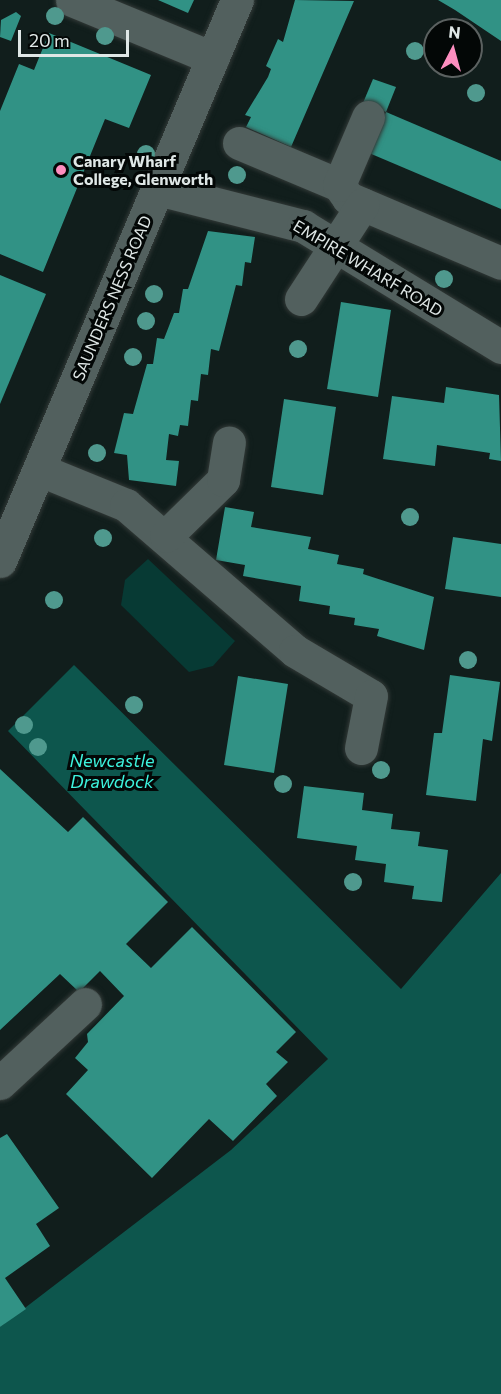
<!DOCTYPE html>
<style>
body{margin:0}
#map{position:relative;width:501px;height:1394px;overflow:hidden;background:#111e1c;font-family:Commissioner,sans-serif}
div>[style]{position:absolute}
[style*='--x']{left:calc(var(--x)*1px);top:calc(var(--y)*1px);width:calc(var(--w)*1px);rotate:calc(var(--a)*1deg)}
.green>*{inset:0;background:#073a34}
.water>*{inset:0;background:#0d564d}
.building>*{inset:0;background:#319285}
.roads{filter:drop-shadow(0 0 2px #323937) drop-shadow(0 0 2px #323937)}
.minor>*{height:33px;margin:-16.5px;padding:0 16.5px;transform-origin:16.5px;border-radius:16.5px;background:#52605e}
.trees>*{width:18px;height:18px;margin:-9px;border-radius:50%;background:#4f998e}
.dots>*{width:16px;height:16px;translate:-50% -50%;box-sizing:border-box;border:3px solid #030706;border-radius:50%}
span{translate:-50% -50%;white-space:nowrap;text-align:center;line-height:1.15;-webkit-text-stroke:6px #030706;paint-order:stroke}
.poi-label{font-size:16px;color:#dfe7e6;font-weight:700}
.left{translate:0 -50%;text-align:left}
.street-label{font-size:16px;color:#dfe7e6}
.water-label{font-size:18px;color:#3df3de;font-style:italic}
.north{position:absolute;left:423px;top:18px;width:60px;height:60px;box-sizing:border-box;background:#030706;border:2px solid #5b6160;border-radius:50%;rotate:6deg;font-size:16px;font-weight:700;line-height:24px;text-align:center;color:#dfe7e6}
.north::after{content:'';display:block;margin:auto;width:21px;height:27px;background:#fd8ebf;clip-path:polygon(50% 0,100% 100%,50% 72%,0 100%)}
.scale{position:absolute;left:18px;top:30px;width:111px;height:27px;box-sizing:border-box;border:3px solid #dfe7e6;border-top:0;padding-left:8px;font-size:18px;line-height:21px;white-space:nowrap;color:#dfe7e6;-webkit-text-stroke:4px #030706;paint-order:stroke}
</style>
<div id="map">
<div class="green">
<i style="clip-path:polygon(148px 559px,235px 641px,213px 666px,189px 672px,121px 605px,125px 580px)"></i>
</div>
<div class="water">
<i style="clip-path:polygon(74px 665px,401px 989px,501px 873px,501px 1394px,0 1394px,0 1327px,231px 1150px,328px 1059px,8px 731px)"></i>
</div>
<div class="building">
<i style="clip-path:polygon(158px 0,194px 0,188px 13px)"></i>
<i style="clip-path:polygon(295px 0,354px 1px,291px 147px,246px 127px,251px 117px,245px 115px,268px 77px,271px 69px,266px 66px,278px 39px,283px 42px)"></i>
<i style="clip-path:polygon(438px 0,501px 0,501px 41px,455px 10px)"></i>
<i style="clip-path:polygon(16px 12px,21px 16px,11px 41px,0 37px,1px 20px)"></i>
<i style="clip-path:polygon(49px 33px,151px 75px,129px 128px,105px 119px,43px 272px,0 254px,0 111px,19px 64px,34px 70px)"></i>
<i style="clip-path:polygon(373px 79px,396px 87px,386px 112px,363px 103px)"></i>
<i style="clip-path:polygon(386px 112px,501px 161px,501px 209px,369px 153px)"></i>
<i style="clip-path:polygon(208px 231px,255px 237px,251px 263px,245px 262px,242px 286px,236px 285px,219px 351px,211px 349px,208px 375px,201px 374px,198px 401px,191px 400px,188px 426px,180px 425px,178px 436px,169px 434px,166px 460px,179px 461px,176px 486px,129px 480px,127px 455px,114px 453px,124px 413px,133px 414px,147px 364px,153px 364px,157px 338px,164px 339px,174px 313px,179px 313px,183px 289px,188px 289px)"></i>
<i style="clip-path:polygon(0 275px,46px 294px,0 404px)"></i>
<i style="clip-path:polygon(341px 302px,391px 310px,378px 397px,327px 389px)"></i>
<i style="clip-path:polygon(446px 387px,499px 395px,501px 461px,489px 459px,490px 453px,437px 445px,435px 466px,383px 459px,392px 396px,444px 403px)"></i>
<i style="clip-path:polygon(284px 399px,336px 407px,323px 495px,271px 487px)"></i>
<i style="clip-path:polygon(225px 507px,254px 512px,251px 527px,311px 537px,308px 549px,339px 555px,337px 564px,364px 569px,363px 574px,434px 597px,424px 650px,377px 636px,379px 629px,354px 625px,355px 618px,329px 614px,330px 606px,299px 601px,301px 586px,243px 576px,245px 565px,216px 560px)"></i>
<i style="clip-path:polygon(453px 537px,501px 544px,501px 597px,445px 589px)"></i>
<i style="clip-path:polygon(450px 675px,500px 682px,492px 741px,483px 739px,476px 801px,426px 795px,434px 733px,442px 733px)"></i>
<i style="clip-path:polygon(238px 676px,288px 684px,274px 773px,224px 765px)"></i>
<i style="clip-path:polygon(0 769px,68px 832px,83px 817px,168px 902px,126px 944px,151px 968px,192px 927px,296px 1032px,276px 1052px,288px 1062px,266px 1084px,277px 1096px,233px 1141px,209px 1119px,152px 1178px,66px 1094px,88px 1070px,75px 1058px,88px 1042px,87px 1034px,124px 996px,100px 971px,79px 992px,60px 974px,0 1030px)"></i>
<i style="clip-path:polygon(304px 786px,364px 793px,362px 810px,393px 814px,391px 829px,420px 832px,418px 846px,448px 850px,442px 902px,412px 899px,414px 886px,384px 882px,386px 864px,355px 860px,357px 846px,297px 838px)"></i>
<i style="clip-path:polygon(7px 1134px,59px 1208px,36px 1224px,50px 1246px,5px 1278px,26px 1309px,0 1327px,0 1138px)"></i>
</div>
<div class="roads">
<div class="minor">
<i style="--x:72;--y:0;--w:152;--a:22.4"></i>
<i style="--x:239;--y:143;--w:108;--a:22.8"></i>
<i style="--x:339;--y:185;--w:16;--a:55"></i>
<i style="--x:348;--y:198;--w:166;--a:23"></i>
<i style="--x:339;--y:185;--w:74;--a:-66.9"></i>
<i style="--x:158;--y:189;--w:150;--a:14.3"></i>
<i style="--x:303;--y:226;--w:232;--a:31.4"></i>
<i style="--x:301;--y:299;--w:113;--a:-56.9"></i>
<i style="--x:40;--y:470;--w:93;--a:22.1"></i>
<i style="--x:126;--y:505;--w:223;--a:40.8"></i>
<i style="--x:295;--y:651;--w:88;--a:30.6"></i>
<i style="--x:371;--y:696;--w:53;--a:100.9"></i>
<i style="--x:166;--y:536;--w:80;--a:-44.5"></i>
<i style="--x:223;--y:480;--w:38;--a:-81"></i>
<i style="--x:0;--y:561;--w:609;--a:-67.1"></i>
<i style="--x:0;--y:1083;--w:116;--a:-42.9"></i>
</div>
</div>
<div class="trees">
<i style="left:55px;top:16px"></i>
<i style="left:105px;top:36px"></i>
<i style="left:415px;top:51px"></i>
<i style="left:476px;top:93px"></i>
<i style="left:146px;top:154px"></i>
<i style="left:237px;top:175px"></i>
<i style="left:444px;top:279px"></i>
<i style="left:154px;top:294px"></i>
<i style="left:146px;top:321px"></i>
<i style="left:298px;top:349px"></i>
<i style="left:133px;top:357px"></i>
<i style="left:97px;top:453px"></i>
<i style="left:410px;top:517px"></i>
<i style="left:103px;top:538px"></i>
<i style="left:54px;top:600px"></i>
<i style="left:468px;top:660px"></i>
<i style="left:134px;top:705px"></i>
<i style="left:24px;top:725px"></i>
<i style="left:38px;top:747px"></i>
<i style="left:381px;top:770px"></i>
<i style="left:283px;top:784px"></i>
<i style="left:353px;top:882px"></i>
</div>
<div class="dots">
<i style="left:61px;top:170px;background:#fd8ebf"></i>
</div>
<div class="poi-label">
<span class="left" style="left:73px;top:170px">Canary Wharf<br>College, Glenworth</span>
</div>
<div class="street-label">
<span style="left:368px;top:268px;rotate:31deg">EMPIRE WHARF ROAD</span>
<span style="left:112px;top:298px;rotate:-67deg">SAUNDERS NESS ROAD</span>
</div>
<div class="water-label">
<span style="left:112px;top:771px">Newcastle<br>Drawdock</span>
</div>
<div class="north">N</div>
<div class="scale">20 m</div>
</div>
